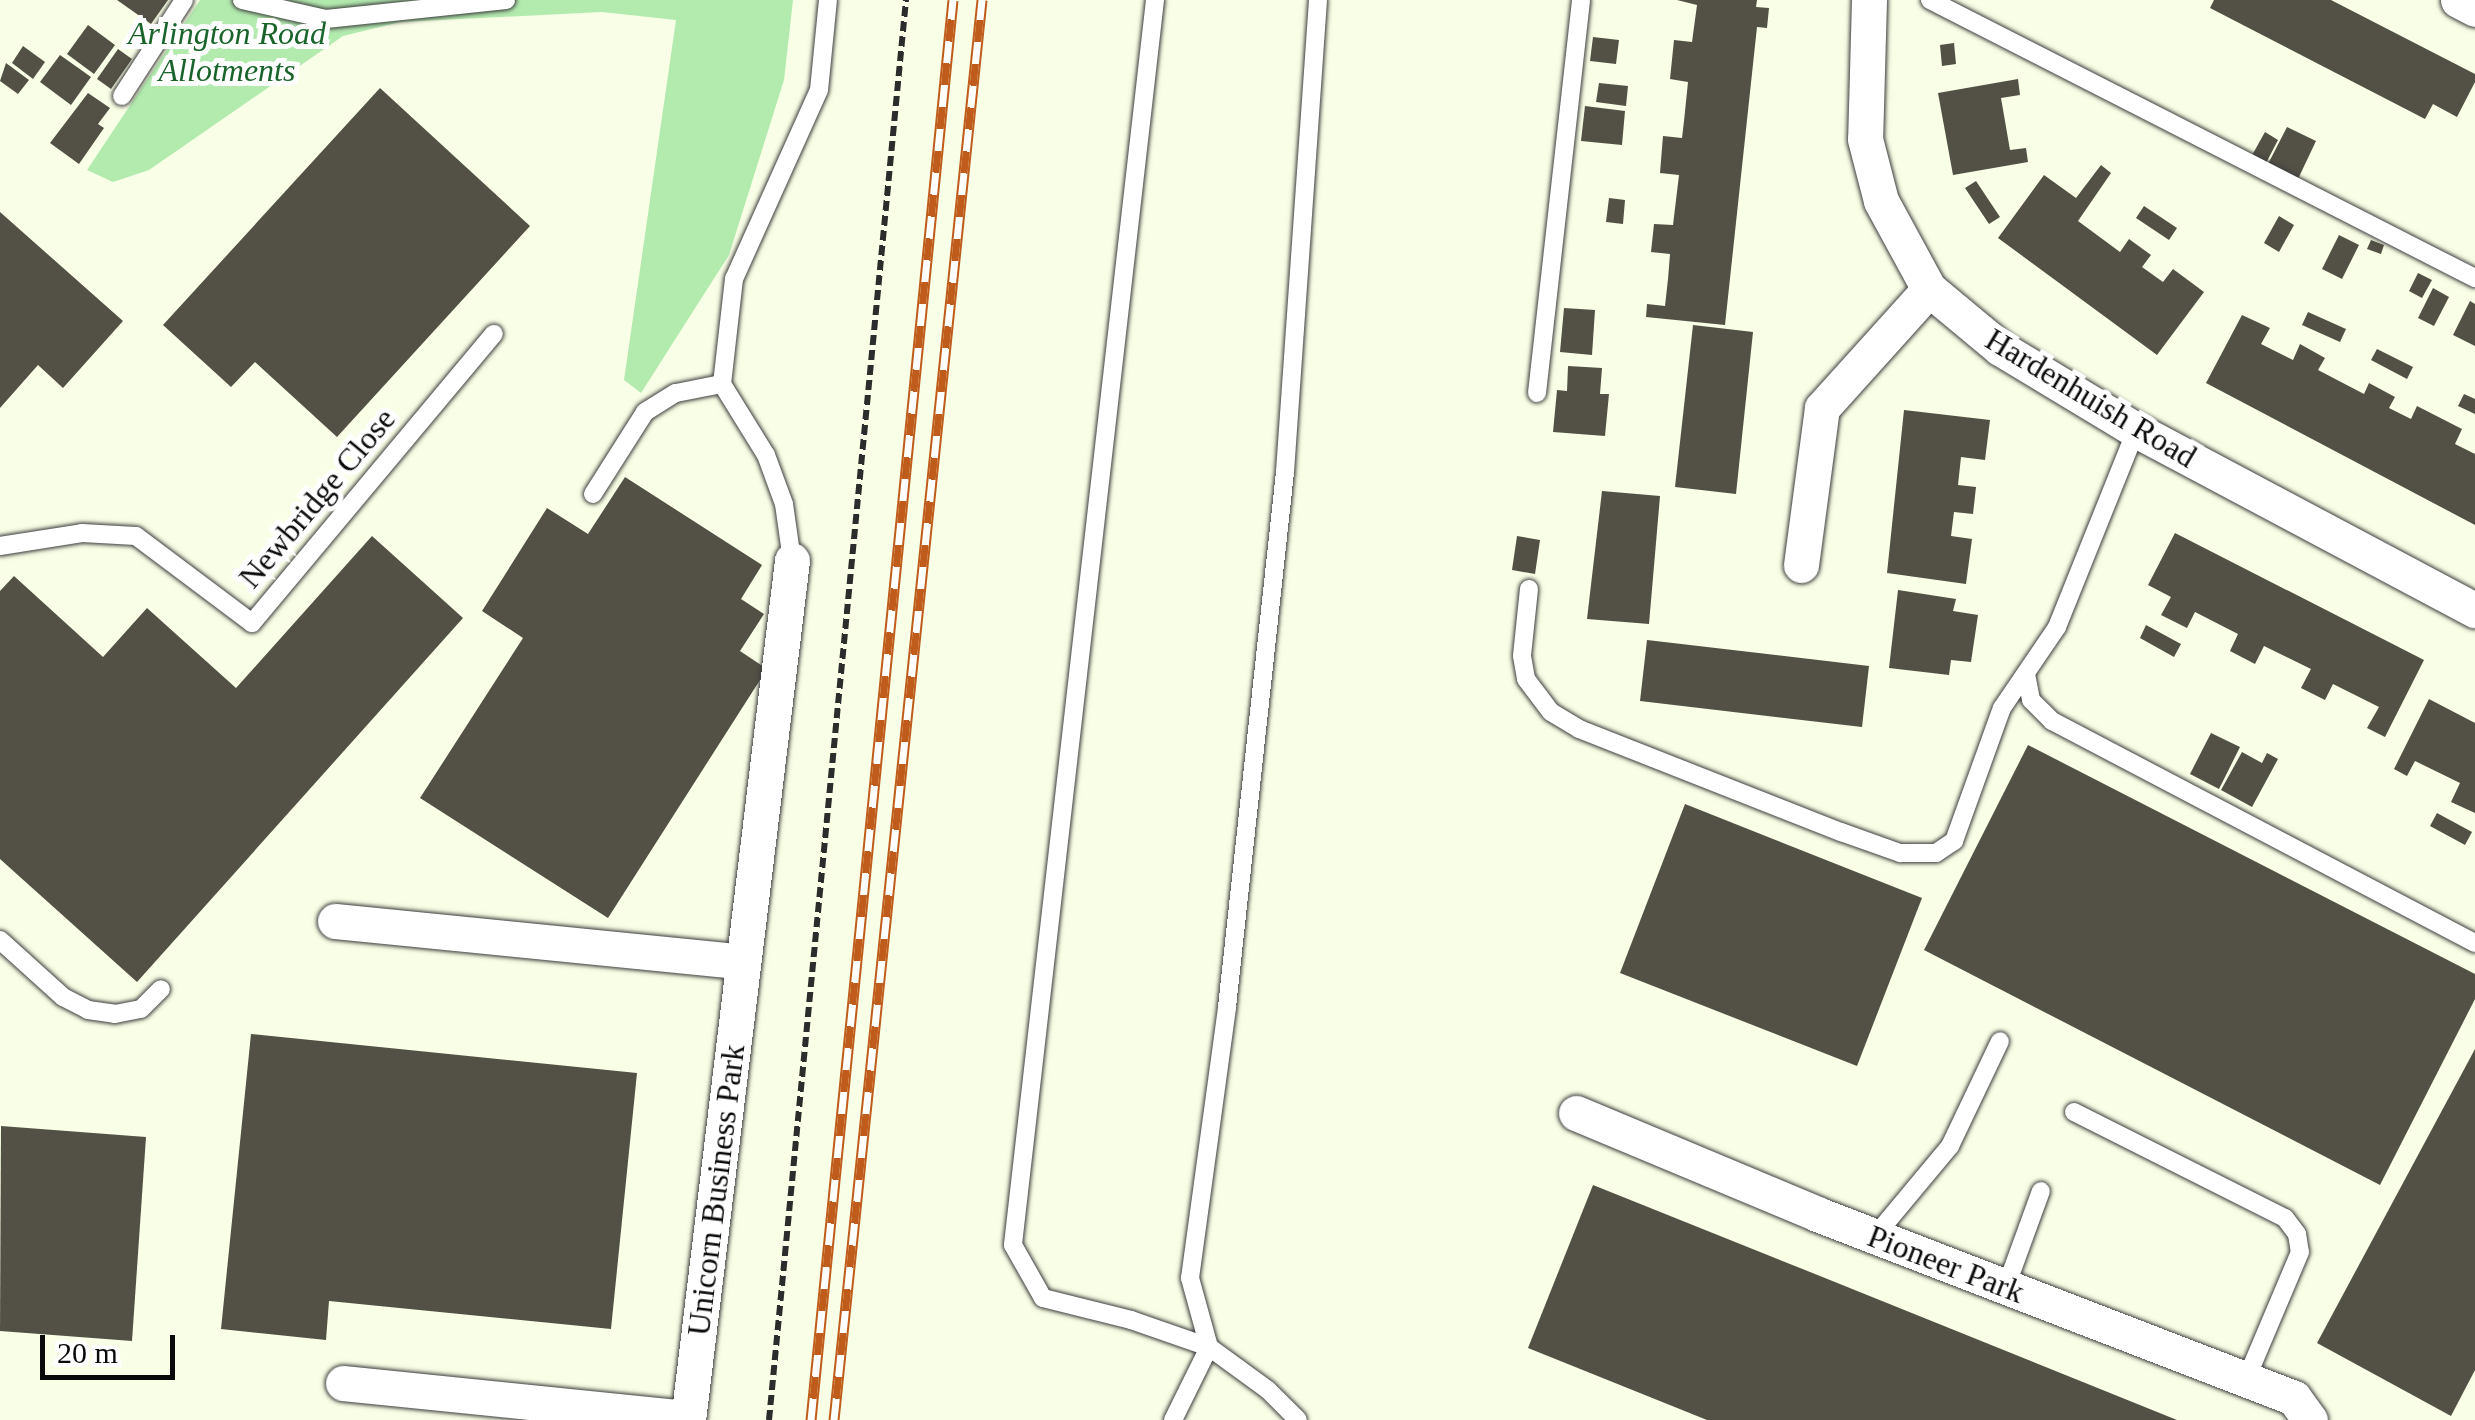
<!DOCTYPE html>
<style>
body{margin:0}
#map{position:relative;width:2475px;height:1420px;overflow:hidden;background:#f9ffe6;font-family:Georgia,serif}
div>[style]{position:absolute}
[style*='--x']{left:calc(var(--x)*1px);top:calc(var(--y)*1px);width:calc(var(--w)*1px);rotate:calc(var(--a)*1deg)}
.green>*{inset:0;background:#b3ebaf}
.building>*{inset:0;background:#535045}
.path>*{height:6px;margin-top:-3px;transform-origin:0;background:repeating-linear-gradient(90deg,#2c2c2c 0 10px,transparent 0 15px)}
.roads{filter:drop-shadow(0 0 2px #3d3d3d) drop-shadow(0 0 2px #3d3d3d)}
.lane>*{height:18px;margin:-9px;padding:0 9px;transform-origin:9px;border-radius:9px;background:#fff}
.street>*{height:35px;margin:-17.5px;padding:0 17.5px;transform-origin:17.5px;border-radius:17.5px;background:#fff}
.rail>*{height:11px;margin-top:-5.5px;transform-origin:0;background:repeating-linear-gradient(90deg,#fff 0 22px,#c05c1b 0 44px);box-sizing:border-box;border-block:2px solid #c05c1b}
span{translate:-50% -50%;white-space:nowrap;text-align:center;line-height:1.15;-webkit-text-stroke:10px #fff;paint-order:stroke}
.park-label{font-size:32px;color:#18642a;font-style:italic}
.street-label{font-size:32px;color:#0a0a0a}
.scale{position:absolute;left:40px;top:1335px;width:135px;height:45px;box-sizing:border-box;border:5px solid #0a0a0a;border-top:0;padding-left:12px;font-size:30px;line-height:35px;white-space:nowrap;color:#0a0a0a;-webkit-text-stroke:8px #fff;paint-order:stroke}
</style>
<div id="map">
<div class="green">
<i style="clip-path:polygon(200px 0,793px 0,784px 80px,729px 255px,641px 393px,624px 380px,676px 20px,602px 12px,400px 22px,343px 36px,149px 170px,113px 182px,87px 170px)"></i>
</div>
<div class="building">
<i style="clip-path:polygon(117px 0,168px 0,151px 24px)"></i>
<i style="clip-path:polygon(1677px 0,1757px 0,1756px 7px,1769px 8px,1767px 28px,1757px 27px,1725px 325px,1646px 317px,1647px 304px,1665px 306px,1668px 279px,1670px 254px,1651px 252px,1654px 224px,1673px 225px,1679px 175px,1660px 173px,1663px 136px,1682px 138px,1684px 121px,1688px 82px,1670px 79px,1674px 40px,1692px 42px,1697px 5px)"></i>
<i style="clip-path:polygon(2214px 0,2331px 0,2475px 74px,2475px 82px,2457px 117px,2433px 104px,2425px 119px,2210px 8px)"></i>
<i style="clip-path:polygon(88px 25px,115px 45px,94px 74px,67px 54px)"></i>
<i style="clip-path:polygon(1593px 37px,1619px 40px,1616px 64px,1590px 61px)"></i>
<i style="clip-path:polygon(1954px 43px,1956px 64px,1942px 66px,1940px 45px)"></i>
<i style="clip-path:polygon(23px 46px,45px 62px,33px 79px,12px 63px)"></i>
<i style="clip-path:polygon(118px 49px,132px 59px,111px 89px,97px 79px)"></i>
<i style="clip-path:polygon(60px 55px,91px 77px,71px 105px,40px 82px)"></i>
<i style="clip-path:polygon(6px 63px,29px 80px,18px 94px,0 81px)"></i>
<i style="clip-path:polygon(2018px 79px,2020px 95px,2001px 98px,2010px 150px,2026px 148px,2028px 162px,1953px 175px,1938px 93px)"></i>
<i style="clip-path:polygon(1599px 83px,1628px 86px,1626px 106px,1596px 102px)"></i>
<i style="clip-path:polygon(380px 88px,530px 226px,337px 437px,255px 362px,231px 387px,163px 325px)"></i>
<i style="clip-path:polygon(88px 93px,110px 108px,98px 124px,104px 128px,79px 164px,50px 143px)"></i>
<i style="clip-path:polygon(1585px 106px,1625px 111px,1622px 145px,1581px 141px)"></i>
<i style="clip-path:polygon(2287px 127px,2316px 141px,2298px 179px,2268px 164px)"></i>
<i style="clip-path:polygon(2265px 132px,2278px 140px,2265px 165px,2251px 157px)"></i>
<i style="clip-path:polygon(2101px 165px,2111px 173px,2078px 221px,2120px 252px,2129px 239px,2151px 255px,2142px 267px,2163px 282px,2173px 269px,2204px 292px,2157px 355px,1998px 238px,2044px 175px,2076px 198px)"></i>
<i style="clip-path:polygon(1976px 181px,2000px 217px,1989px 224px,1965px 188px)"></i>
<i style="clip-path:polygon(1609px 198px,1625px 200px,1623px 224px,1606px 222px)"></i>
<i style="clip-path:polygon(2144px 206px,2177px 228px,2169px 240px,2136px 218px)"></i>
<i style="clip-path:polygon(0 212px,123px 321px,63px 388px,38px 365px,0 408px)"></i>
<i style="clip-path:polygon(2279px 216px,2294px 225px,2279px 252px,2264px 243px)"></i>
<i style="clip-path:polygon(2339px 235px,2359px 245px,2342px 279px,2322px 269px)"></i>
<i style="clip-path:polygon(2371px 240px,2384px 245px,2381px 254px,2367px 249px)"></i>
<i style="clip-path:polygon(2418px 273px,2432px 280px,2422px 298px,2409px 291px)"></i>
<i style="clip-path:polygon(2433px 288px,2449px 297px,2434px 326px,2418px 318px)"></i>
<i style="clip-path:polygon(2470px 301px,2475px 304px,2475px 346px,2453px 335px)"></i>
<i style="clip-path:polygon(1564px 308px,1595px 310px,1592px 355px,1560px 352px)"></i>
<i style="clip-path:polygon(2308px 312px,2346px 329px,2340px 342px,2302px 325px)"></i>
<i style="clip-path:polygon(2242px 315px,2270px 328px,2261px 344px,2293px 360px,2300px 344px,2325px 358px,2318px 370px,2364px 394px,2369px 383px,2395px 397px,2389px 408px,2411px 419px,2417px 406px,2462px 429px,2455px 444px,2475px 454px,2475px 525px,2206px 383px)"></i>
<i style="clip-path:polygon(1693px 325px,1753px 332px,1736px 494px,1675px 487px)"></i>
<i style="clip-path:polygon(2377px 349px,2413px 367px,2407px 379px,2371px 360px)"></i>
<i style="clip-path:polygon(1568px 366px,1602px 368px,1600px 394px,1609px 394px,1605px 436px,1553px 432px,1557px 390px,1567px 391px)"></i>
<i style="clip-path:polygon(2464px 394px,2475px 399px,2475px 414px,2458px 406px)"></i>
<i style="clip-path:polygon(1904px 410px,1990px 420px,1985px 460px,1961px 457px,1958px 485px,1976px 487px,1973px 514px,1954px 512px,1951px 536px,1972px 539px,1966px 584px,1887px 573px)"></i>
<i style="clip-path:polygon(625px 477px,762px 565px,741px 599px,764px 614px,740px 651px,767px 669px,608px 918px,420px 798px,523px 638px,482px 611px,547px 508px,588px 534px)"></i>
<i style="clip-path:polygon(1602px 491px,1660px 496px,1649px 624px,1587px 619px)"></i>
<i style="clip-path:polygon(2175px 533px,2424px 660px,2385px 737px,2367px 728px,2379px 707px,2333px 684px,2325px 700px,2301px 688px,2311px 669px,2264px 646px,2255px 664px,2230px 651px,2238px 634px,2195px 612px,2187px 628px,2161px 615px,2171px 597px,2148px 585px)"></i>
<i style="clip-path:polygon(372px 536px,463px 618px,137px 982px,0 859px,0 591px,14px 576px,103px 657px,147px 608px,236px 688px)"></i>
<i style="clip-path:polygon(1517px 536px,1540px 540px,1535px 574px,1512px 570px)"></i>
<i style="clip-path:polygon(1898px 590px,1956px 599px,1953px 611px,1978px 615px,1971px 662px,1951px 660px,1949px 675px,1889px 668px)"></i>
<i style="clip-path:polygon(2146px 625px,2181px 644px,2174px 657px,2140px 638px)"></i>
<i style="clip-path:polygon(1647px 640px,1869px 666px,1862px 727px,1640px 701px)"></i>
<i style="clip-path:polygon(2429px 699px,2475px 723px,2475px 813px,2451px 802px,2460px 783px,2415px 761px,2407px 776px,2394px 769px)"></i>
<i style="clip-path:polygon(2211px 733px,2240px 747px,2219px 789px,2190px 774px)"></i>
<i style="clip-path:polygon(2028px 745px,2475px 974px,2475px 999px,2380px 1185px,1924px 950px)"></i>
<i style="clip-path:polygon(2242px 752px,2262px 763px,2267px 753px,2278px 759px,2252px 807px,2221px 790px)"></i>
<i style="clip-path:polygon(1685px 804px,1922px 898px,1857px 1066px,1620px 973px)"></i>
<i style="clip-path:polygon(2437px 813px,2472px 832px,2465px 845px,2430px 826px)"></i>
<i style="clip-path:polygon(251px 1034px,637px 1073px,611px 1329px,329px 1301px,326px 1340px,221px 1329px)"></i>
<i style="clip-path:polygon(2475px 1049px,2475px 1370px,2451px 1416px,2317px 1343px)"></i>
<i style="clip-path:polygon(1px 1126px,146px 1137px,132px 1341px,0 1331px)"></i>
<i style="clip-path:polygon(1593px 1185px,1820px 1276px,2177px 1420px,1707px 1420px,1528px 1348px)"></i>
</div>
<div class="path">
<i style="--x:769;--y:1420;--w:1427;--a:-84.49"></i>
</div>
<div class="roads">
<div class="lane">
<i style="--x:242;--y:0;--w:86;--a:12.7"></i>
<i style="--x:326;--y:19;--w:181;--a:-6"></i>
<i style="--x:1155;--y:0;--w:1253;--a:96.51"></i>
<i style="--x:1013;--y:1245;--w:61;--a:60.5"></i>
<i style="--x:1043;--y:1298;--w:91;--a:14"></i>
<i style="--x:1131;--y:1320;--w:83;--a:19.1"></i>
<i style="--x:1209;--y:1347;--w:73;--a:36.1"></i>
<i style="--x:1268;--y:1390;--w:42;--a:45"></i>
<i style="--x:1930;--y:0;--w:612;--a:27.03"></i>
<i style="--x:122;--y:96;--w:114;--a:-57.1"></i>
<i style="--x:722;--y:384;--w:84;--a:58.2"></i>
<i style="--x:766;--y:455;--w:52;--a:69.8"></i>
<i style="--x:784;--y:504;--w:57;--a:81.9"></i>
<i style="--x:1537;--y:393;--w:395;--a:-83.6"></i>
<i style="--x:593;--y:494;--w:97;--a:-57.6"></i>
<i style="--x:645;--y:412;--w:36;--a:-32"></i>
<i style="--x:676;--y:393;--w:47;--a:-11.1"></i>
<i style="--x:722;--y:384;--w:106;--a:-83.5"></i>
<i style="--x:734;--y:279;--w:207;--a:-65.8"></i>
<i style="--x:819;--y:90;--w:90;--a:-84.3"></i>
<i style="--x:0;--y:546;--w:83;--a:-9"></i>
<i style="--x:82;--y:533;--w:54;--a:3.2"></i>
<i style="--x:136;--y:536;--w:145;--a:36.9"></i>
<i style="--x:252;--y:623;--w:377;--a:-50.1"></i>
<i style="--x:1529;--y:589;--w:67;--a:96"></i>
<i style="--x:1522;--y:656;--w:23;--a:80"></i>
<i style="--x:1526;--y:679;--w:41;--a:52.9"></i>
<i style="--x:1551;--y:712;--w:33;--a:31"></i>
<i style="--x:1579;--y:729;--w:282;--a:21.5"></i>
<i style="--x:1841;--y:832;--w:63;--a:19.6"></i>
<i style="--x:1900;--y:853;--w:36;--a:0"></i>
<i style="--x:1936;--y:853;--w:22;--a:-34"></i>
<i style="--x:1954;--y:841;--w:141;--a:-70.2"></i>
<i style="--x:2002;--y:708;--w:98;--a:-55.8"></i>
<i style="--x:2057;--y:627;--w:212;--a:-68.1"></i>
<i style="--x:2026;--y:674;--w:26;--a:79"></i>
<i style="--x:2031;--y:700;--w:30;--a:45"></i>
<i style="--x:2052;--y:721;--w:478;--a:27.7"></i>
<i style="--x:0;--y:940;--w:85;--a:42.1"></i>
<i style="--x:63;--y:997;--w:28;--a:27"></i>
<i style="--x:88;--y:1010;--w:27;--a:8"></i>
<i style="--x:115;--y:1014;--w:26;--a:-11"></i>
<i style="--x:141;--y:1009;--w:28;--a:-45"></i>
<i style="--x:2074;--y:1112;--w:236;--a:26.7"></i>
<i style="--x:2285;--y:1218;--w:20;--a:53"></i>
<i style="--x:2297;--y:1234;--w:18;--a:81"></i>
<i style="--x:2300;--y:1252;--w:139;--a:112.9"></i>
<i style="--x:1875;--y:1236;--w:117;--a:-50.2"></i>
<i style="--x:1950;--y:1146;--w:116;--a:-64.5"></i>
<i style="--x:2006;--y:1287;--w:102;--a:-70"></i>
<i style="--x:1173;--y:1420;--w:81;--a:-63.7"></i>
<i style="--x:1209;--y:1347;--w:72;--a:-105.4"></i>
<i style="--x:1190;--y:1278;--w:274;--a:-82.2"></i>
<i style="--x:1227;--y:1007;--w:538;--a:-83.81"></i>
<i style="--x:1285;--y:472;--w:473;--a:-86"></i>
</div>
<div class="street">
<i style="--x:1869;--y:0;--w:139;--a:91.6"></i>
<i style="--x:1865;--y:139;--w:64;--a:75.5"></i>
<i style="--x:1881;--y:201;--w:100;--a:61.4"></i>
<i style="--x:1929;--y:289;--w:92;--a:39.7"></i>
<i style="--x:2000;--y:348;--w:159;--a:31.1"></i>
<i style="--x:2136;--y:430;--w:384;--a:28"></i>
<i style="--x:2458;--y:0;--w:19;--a:28"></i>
<i style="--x:1801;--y:565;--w:158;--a:-82.4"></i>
<i style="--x:1822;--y:408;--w:160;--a:-48"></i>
<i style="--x:335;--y:921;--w:410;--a:5.7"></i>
<i style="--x:1576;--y:1113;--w:261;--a:22.7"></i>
<i style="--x:1817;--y:1214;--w:511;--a:21.09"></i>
<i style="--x:2294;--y:1398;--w:27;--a:54"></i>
<i style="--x:343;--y:1383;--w:347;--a:5.8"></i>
<i style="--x:688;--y:1420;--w:866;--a:-83.1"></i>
</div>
</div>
<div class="rail">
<i style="--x:811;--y:1420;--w:1427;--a:-84.29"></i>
<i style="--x:834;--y:1420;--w:1428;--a:-84.05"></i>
</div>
<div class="park-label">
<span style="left:227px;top:52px">Arlington Road<br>Allotments</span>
</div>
<div class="street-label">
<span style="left:2091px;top:398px;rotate:31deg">Hardenhuish Road</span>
<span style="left:317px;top:498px;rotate:-50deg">Newbridge Close</span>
<span style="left:716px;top:1190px;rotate:-83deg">Unicorn Business Park</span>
<span style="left:1946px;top:1264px;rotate:21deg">Pioneer Park</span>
</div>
<div class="scale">20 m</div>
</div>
